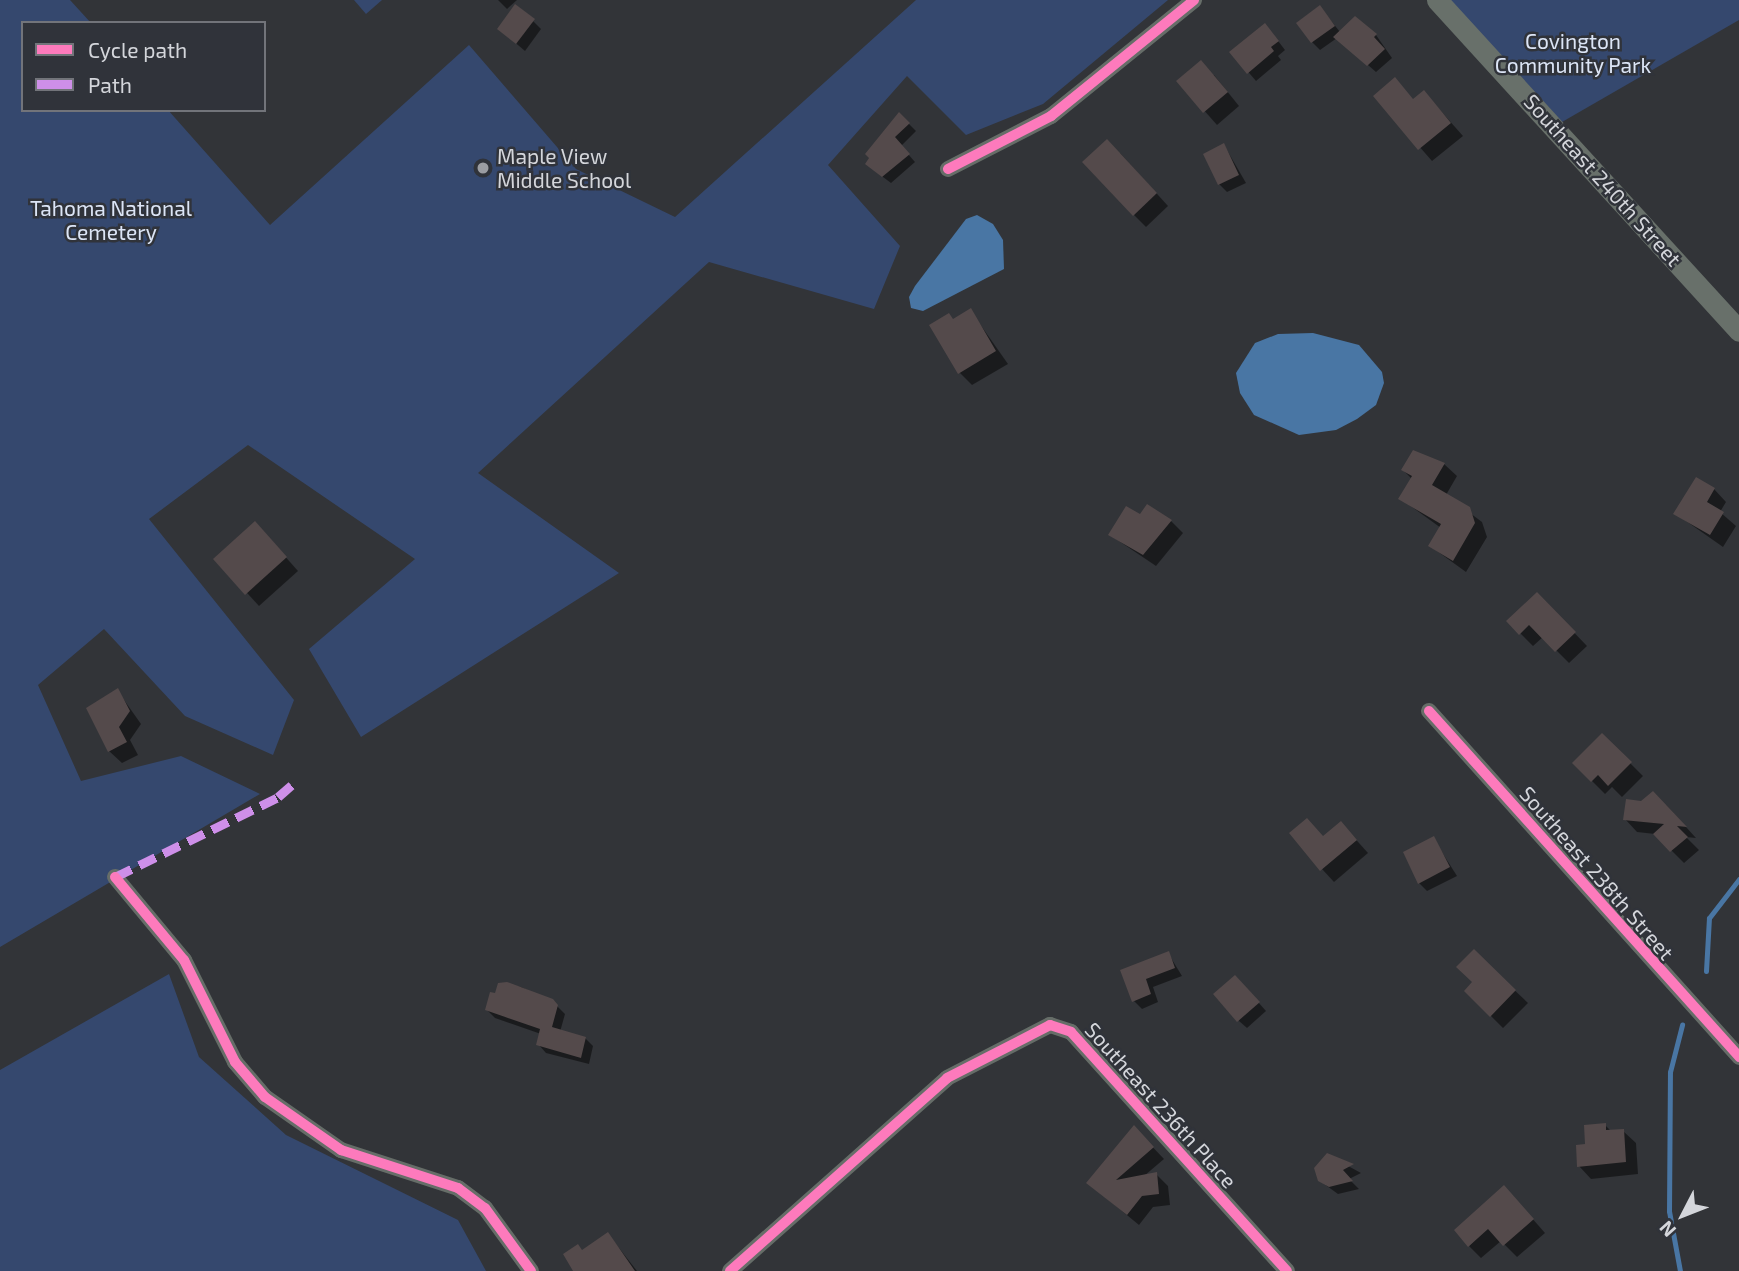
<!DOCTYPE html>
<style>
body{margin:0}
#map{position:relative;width:1739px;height:1271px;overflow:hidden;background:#323438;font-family:"Exo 2",sans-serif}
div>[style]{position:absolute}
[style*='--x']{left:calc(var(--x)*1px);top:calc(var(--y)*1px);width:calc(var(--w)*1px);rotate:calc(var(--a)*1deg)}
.green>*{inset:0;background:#35486e}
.water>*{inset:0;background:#4976a4}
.shadow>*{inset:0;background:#0007}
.stream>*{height:5px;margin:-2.5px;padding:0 2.5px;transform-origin:2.5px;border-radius:2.5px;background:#4976a4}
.building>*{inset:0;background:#544a4b}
.street>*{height:16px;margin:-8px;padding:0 8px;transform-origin:8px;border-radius:8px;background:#666d68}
.secondary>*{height:21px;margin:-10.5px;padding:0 10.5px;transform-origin:10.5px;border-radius:10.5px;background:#68706a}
.quiet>*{height:9px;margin-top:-4.5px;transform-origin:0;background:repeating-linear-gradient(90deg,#ce8fe9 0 18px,transparent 0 27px)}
.cycleway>*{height:10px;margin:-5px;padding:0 5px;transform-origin:5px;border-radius:5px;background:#fd7abc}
.dots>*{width:19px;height:19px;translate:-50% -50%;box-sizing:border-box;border:4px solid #30333a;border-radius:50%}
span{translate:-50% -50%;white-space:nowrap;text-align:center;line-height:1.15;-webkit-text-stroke:5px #30333a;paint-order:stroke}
.park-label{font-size:21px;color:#dce5f6}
.poi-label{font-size:21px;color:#d4d6db}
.left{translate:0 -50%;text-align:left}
.street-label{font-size:21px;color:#d4d6db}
.legend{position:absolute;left:21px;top:21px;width:245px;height:91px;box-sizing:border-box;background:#30333a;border:2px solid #72747a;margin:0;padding:9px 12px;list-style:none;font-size:21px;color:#d4d6db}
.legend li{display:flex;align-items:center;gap:14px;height:35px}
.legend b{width:35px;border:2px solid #72747a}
.north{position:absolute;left:1648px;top:1180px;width:70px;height:70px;-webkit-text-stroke:5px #30333a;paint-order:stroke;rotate:228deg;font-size:19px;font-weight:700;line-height:28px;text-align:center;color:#d4d6db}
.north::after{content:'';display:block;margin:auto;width:24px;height:32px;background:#d4d6db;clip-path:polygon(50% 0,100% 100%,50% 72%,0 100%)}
</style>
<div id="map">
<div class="green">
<i style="clip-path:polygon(0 0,70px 0,91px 23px,23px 23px,23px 110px,168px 110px,270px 225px,469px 45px,576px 169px,675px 217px,916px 0,1168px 0,1043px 104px,966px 135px,907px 76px,828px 165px,900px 246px,874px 309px,709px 262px,478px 473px,619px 573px,361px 737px,309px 649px,415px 559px,248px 445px,149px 519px,294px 700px,273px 755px,185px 716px,104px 629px,38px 685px,81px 781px,181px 756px,260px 794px,0 947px)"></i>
<i style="clip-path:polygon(354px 0,382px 0,366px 14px)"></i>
<i style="clip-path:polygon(1450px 0,1739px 0,1739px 20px,1562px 122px)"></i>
<i style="clip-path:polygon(169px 974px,199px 1057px,286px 1135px,458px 1220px,486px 1271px,0 1271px,0 1070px)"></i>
</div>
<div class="water">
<i style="clip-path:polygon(977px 215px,993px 224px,1003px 240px,1004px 269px,923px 311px,911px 308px,909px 297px,915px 286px,966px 219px)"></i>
<i style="clip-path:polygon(1313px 333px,1359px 345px,1382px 372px,1384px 383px,1376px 405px,1357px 419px,1336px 430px,1299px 435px,1254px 415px,1240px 393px,1236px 373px,1255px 343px,1278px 334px)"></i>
</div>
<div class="shadow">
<i style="clip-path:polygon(498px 0,517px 0,507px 9px)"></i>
<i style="clip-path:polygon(1320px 7px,1340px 32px,1376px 35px,1392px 58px,1376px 72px,1337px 38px,1320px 50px,1312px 42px)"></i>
<i style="clip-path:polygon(533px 21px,541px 29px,525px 51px,499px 29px)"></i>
<i style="clip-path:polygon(1272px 33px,1285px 50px,1278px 56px,1281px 60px,1256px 81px,1232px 53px)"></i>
<i style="clip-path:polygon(1214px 75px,1239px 106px,1217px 125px,1179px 82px)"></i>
<i style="clip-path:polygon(1424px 92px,1463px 136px,1432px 161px,1375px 96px,1414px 101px)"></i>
<i style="clip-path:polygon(899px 114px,916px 131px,901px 146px,915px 162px,891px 183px,875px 171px)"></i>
<i style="clip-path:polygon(1224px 145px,1246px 183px,1227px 192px,1219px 184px)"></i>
<i style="clip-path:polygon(1120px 153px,1168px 206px,1146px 227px,1134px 215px)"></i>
<i style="clip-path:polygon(970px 310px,1008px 364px,972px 385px,960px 373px,954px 320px)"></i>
<i style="clip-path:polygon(1413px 452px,1444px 464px,1457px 476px,1446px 495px,1482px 522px,1487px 537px,1466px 572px,1430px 546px,1441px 528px,1401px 499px,1412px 479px,1403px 470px)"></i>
<i style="clip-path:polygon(1714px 489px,1726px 502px,1720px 512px,1736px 526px,1723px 547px,1676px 514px)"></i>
<i style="clip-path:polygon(1141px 517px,1171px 521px,1183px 533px,1156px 566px,1110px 535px)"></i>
<i style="clip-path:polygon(267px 536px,298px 571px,259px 606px,216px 559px)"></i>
<i style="clip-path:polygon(1537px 594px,1587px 646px,1569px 663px,1543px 637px,1533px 646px,1508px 621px)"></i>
<i style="clip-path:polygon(117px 690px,141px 724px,130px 740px,138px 755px,122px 763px,109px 751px)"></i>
<i style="clip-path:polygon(1602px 735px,1643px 776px,1622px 797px,1612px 787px,1605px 794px,1574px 763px)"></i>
<i style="clip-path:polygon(1666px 805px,1696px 838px,1686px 837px,1699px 850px,1684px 863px,1655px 834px,1637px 832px,1625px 819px)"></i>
<i style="clip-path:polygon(1341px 823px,1368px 853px,1334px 882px,1322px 869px,1324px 838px)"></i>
<i style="clip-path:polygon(1433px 838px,1457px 876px,1427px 891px,1419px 883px)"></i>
<i style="clip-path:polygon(1474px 952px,1528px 1003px,1503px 1028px,1466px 991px,1474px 983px)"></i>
<i style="clip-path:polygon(1168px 953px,1182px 976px,1153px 987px,1158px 1002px,1142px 1009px,1134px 1001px,1122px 971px)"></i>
<i style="clip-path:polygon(500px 985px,521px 987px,552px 1001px,565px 1014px,560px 1032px,585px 1038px,593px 1046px,589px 1064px,546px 1053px,538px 1044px,541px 1034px,495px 1018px,487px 1010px)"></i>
<i style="clip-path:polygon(1243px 985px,1266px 1011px,1247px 1028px,1239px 1021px)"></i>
<i style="clip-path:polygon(1605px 1125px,1612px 1132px,1623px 1131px,1636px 1143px,1638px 1174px,1591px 1179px,1579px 1166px,1587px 1146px)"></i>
<i style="clip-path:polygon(1145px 1139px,1164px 1159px,1144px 1176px,1156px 1174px,1168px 1186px,1170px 1205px,1153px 1207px,1139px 1225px,1088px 1183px)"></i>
<i style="clip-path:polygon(1328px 1155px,1361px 1173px,1349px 1179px,1359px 1189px,1338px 1194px,1320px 1181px)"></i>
<i style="clip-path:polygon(1516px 1200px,1545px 1233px,1517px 1257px,1501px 1241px,1481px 1258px,1469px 1246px)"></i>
<i style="clip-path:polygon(608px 1234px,637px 1271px,578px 1271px)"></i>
</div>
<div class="stream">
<i style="--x:1706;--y:971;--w:53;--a:-86.8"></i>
<i style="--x:1709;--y:918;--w:49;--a:-52.4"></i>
<i style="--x:1680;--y:1271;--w:61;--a:-100.4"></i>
<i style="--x:1669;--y:1211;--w:139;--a:-89.6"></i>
<i style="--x:1670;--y:1072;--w:49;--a:-75.7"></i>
</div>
<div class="building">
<i style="clip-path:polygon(515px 4px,535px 19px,516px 44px,497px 29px)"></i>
<i style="clip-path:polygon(1320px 5px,1335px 26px,1311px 43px,1296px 23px)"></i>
<i style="clip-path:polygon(1355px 16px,1377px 34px,1374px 37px,1385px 49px,1367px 66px,1333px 37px)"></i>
<i style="clip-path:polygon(1265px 23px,1279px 41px,1271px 47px,1274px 51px,1247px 74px,1229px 52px)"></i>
<i style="clip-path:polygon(1201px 60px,1228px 92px,1203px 113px,1176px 81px)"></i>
<i style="clip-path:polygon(1395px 77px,1413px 99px,1424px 90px,1451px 123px,1418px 150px,1373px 96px)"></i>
<i style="clip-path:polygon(899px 112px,910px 123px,895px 137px,910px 154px,882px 177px,865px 164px,869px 158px,865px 154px)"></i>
<i style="clip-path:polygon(1107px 139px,1157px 193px,1133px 216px,1082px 162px)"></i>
<i style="clip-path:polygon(1224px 143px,1239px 175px,1218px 185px,1203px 154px)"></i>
<i style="clip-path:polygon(971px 308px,996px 351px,958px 374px,929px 325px,949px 313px,953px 319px)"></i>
<i style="clip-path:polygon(1413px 450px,1445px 463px,1432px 485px,1470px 507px,1475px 523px,1453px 561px,1428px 546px,1441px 524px,1398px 499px,1412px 476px,1401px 470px)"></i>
<i style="clip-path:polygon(1696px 477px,1715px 488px,1707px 502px,1724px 512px,1710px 535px,1673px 514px)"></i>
<i style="clip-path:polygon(1147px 504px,1172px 520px,1143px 555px,1108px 535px,1126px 506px,1140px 514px)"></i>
<i style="clip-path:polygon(255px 521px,287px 557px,245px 595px,213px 559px)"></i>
<i style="clip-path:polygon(1537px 592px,1576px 632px,1555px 652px,1529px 625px,1519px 635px,1506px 621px)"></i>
<i style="clip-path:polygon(118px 688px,130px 711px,119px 727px,127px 742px,108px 752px,86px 708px)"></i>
<i style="clip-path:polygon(1602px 733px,1632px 762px,1608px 786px,1598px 775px,1591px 782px,1572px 763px)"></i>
<i style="clip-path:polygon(1653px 791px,1687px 827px,1677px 826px,1688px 837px,1670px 852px,1653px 834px,1664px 824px,1623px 820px,1626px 799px,1641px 801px)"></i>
<i style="clip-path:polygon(1307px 818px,1323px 836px,1341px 821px,1357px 840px,1320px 871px,1289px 833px)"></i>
<i style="clip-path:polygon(1434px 836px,1450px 867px,1418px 884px,1403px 852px)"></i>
<i style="clip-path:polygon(1474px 949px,1516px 990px,1490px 1017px,1464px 991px,1472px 982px,1456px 967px)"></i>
<i style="clip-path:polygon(1169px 951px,1175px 968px,1146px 979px,1151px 994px,1132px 1002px,1120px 970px)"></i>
<i style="clip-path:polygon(1235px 975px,1260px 1002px,1237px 1022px,1213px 994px)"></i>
<i style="clip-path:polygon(507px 982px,553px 999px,558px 1005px,552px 1027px,586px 1037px,581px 1058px,536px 1045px,540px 1029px,485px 1010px,490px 992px,495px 993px,498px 983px)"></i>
<i style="clip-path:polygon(1606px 1123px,1606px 1130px,1624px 1129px,1626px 1162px,1577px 1167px,1576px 1145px,1585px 1144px,1584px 1125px)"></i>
<i style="clip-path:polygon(1134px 1125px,1154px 1147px,1116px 1180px,1157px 1172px,1159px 1194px,1142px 1196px,1127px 1215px,1086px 1183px)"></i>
<i style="clip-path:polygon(1327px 1153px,1354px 1164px,1343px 1170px,1353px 1181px,1329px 1187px,1318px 1181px,1314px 1168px)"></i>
<i style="clip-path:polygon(1504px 1185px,1534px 1219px,1503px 1246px,1488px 1229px,1468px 1247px,1454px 1230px)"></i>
<i style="clip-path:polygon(608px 1232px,635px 1271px,573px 1271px,563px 1254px,578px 1244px,582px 1250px)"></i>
</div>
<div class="street">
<i style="--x:948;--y:169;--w:116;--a:-27.2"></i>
<i style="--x:1051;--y:116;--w:184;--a:-39"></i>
<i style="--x:1429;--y:711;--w:465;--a:48.1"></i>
<i style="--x:115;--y:877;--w:108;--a:50.3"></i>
<i style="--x:184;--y:960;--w:114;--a:63.4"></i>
<i style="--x:235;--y:1062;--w:46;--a:49.4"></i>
<i style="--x:265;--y:1097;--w:93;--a:34.9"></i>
<i style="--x:341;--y:1150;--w:123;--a:18"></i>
<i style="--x:458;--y:1188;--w:34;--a:37"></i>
<i style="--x:485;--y:1208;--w:78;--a:53.9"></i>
<i style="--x:730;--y:1271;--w:290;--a:-41.6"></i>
<i style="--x:947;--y:1078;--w:116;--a:-27.2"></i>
<i style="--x:1050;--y:1025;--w:22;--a:18"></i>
<i style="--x:1071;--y:1032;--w:322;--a:47.9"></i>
</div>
<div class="secondary">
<i style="--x:1437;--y:0;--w:448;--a:47.6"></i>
</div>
<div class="quiet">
<i style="--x:115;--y:877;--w:182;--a:-26.1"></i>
<i style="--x:278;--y:797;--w:18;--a:-41"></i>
</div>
<div class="cycleway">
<i style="--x:948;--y:169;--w:116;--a:-27.2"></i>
<i style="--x:1051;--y:116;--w:184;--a:-39"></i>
<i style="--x:1429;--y:711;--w:465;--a:48.1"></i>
<i style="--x:115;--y:877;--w:108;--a:50.3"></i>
<i style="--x:184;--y:960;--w:114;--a:63.4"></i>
<i style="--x:235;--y:1062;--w:46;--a:49.4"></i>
<i style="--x:265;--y:1097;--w:93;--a:34.9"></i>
<i style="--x:341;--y:1150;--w:123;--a:18"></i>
<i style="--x:458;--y:1188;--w:34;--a:37"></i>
<i style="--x:485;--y:1208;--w:78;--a:53.9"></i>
<i style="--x:730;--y:1271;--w:290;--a:-41.6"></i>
<i style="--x:947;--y:1078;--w:116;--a:-27.2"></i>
<i style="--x:1050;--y:1025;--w:22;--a:18"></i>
<i style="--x:1071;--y:1032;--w:322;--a:47.9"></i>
</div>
<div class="dots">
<i style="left:483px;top:168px;background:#9b9da2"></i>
</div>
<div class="park-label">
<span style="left:1573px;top:53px">Covington<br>Community Park</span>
<span style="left:111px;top:220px">Tahoma National<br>Cemetery</span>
</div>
<div class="poi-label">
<span class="left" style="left:497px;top:168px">Maple View<br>Middle School</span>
</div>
<div class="street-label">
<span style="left:1603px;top:180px;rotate:48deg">Southeast 240th Street</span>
<span style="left:1597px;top:873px;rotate:49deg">Southeast 238th Street</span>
<span style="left:1161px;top:1105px;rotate:48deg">Southeast 236th Place</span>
</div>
<ul class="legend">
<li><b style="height:9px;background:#fd7abc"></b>Cycle path</li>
<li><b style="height:9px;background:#ce8fe9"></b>Path</li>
</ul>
<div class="north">N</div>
</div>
